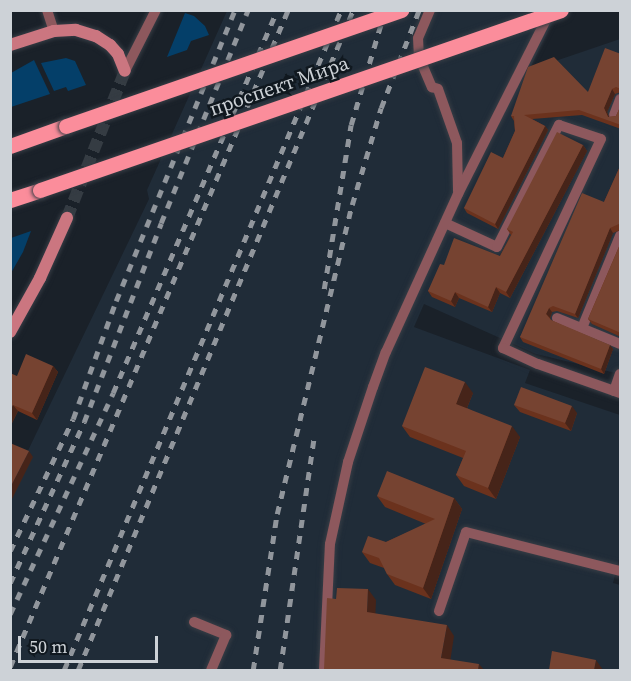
<!DOCTYPE html>
<meta charset="utf-8">
<style>
body{margin:0}
#map{position:relative;width:631px;height:681px;overflow:hidden;background:#1a2129;font-family:"Source Serif 4",serif}
div>[style]{position:absolute}
[style*='--x']{left:calc(var(--x)*1px);top:calc(var(--y)*1px);width:calc(var(--w)*1px);rotate:calc(var(--a)*1deg)}
.built>*{inset:0;background:#202c38}
.green>*{inset:0;background:#043f69}
.secondary-tunnel>*{height:12px;margin-top:-6px;transform-origin:0;background:repeating-linear-gradient(90deg,#353c43 0 12px,transparent 0 18px)}
.roads{filter:drop-shadow(0 0 2px #373d45) drop-shadow(0 0 2px #373d45)}
.service>*{height:10px;margin:-5px;padding:0 5px;transform-origin:5px;border-radius:5px;background:#8d585d}
.secondary>*{height:12px;margin:-6px;padding:0 6px;transform-origin:6px;border-radius:6px;background:#cb7680}
.primary>*{height:15px;margin:-7.5px;padding:0 7.5px;transform-origin:7.5px;border-radius:7.5px;background:#fb8d9b}
.rail>*{height:4.5px;margin-top:-2.25px;transform-origin:0;background:repeating-linear-gradient(90deg,#91969c 0 8px,transparent 0 16px)}
.bridges{filter:drop-shadow(0 0 2px #373d45) drop-shadow(0 0 2px #373d45)}
.primary-bridge>*{height:15px;margin:-7.5px;padding:0 7.5px;transform-origin:7.5px;border-radius:7.5px;background:#fb8d9b}
.wall>*{inset:0;background:#6b321d}
.shaded-wall>*{inset:0;background:#462419}
.building>*{inset:0;background:#764331}
span{translate:-50% -50%;white-space:nowrap;text-align:center;line-height:1.15;-webkit-text-stroke:5px #10181f;paint-order:stroke}
.street-label{font-size:20px;color:#cdd2d7}
.frame{position:absolute;inset:0;border:12px solid #cdd2d7;pointer-events:none}
.scale{position:absolute;left:18px;top:636px;width:140px;height:27px;box-sizing:border-box;border:3px solid #cdd2d7;border-top:0;padding-left:8px;font-size:18px;line-height:21px;white-space:nowrap;color:#cdd2d7;-webkit-text-stroke:4px #10181f;paint-order:stroke}
</style>
<div id="map">
<div class="built">
<i style="clip-path:polygon(227px 11px,558px 11px,529px 70px,620px 39px,620px 374px,536px 354px,424px 304px,414px 327px,530px 370px,525px 383px,620px 415px,620px 555px,613px 583px,620px 585px,620px 670px,11px 670px,10px 488px,149px 199px,147px 190px)"></i>
</div>
<div class="green">
<i style="clip-path:polygon(185px 13px,194px 16px,205px 26px,209px 35px,191px 41px,187px 50px,167px 57px)"></i>
<i style="clip-path:polygon(66px 58px,75px 61px,86px 85px,68px 91px,66px 87px,54px 91px,41px 63px)"></i>
<i style="clip-path:polygon(34px 60px,50px 94px,11px 107px,11px 73px)"></i>
<i style="clip-path:polygon(31px 231px,23px 252px,11px 273px,11px 238px)"></i>
</div>
<div class="secondary-tunnel">
<i style="--x:67;--y:218;--w:158;--a:-68.5"></i>
</div>
<div class="roads">
<div class="service">
<i style="--x:47;--y:10;--w:22;--a:72"></i>
<i style="--x:430;--y:10;--w:30;--a:113"></i>
<i style="--x:418;--y:38;--w:19;--a:87"></i>
<i style="--x:419;--y:57;--w:33;--a:67"></i>
<i style="--x:432;--y:87;--w:6;--a:18"></i>
<i style="--x:438;--y:89;--w:57;--a:70.6"></i>
<i style="--x:457;--y:143;--w:48;--a:88.8"></i>
<i style="--x:125;--y:71;--w:68;--a:-63.1"></i>
<i style="--x:614;--y:115;--w:17;--a:-69"></i>
<i style="--x:445;--y:223;--w:57;--a:24.8"></i>
<i style="--x:497;--y:247;--w:137;--a:-63.1"></i>
<i style="--x:559;--y:125;--w:44;--a:18.4"></i>
<i style="--x:601;--y:139;--w:231;--a:115.1"></i>
<i style="--x:503;--y:348;--w:38;--a:25"></i>
<i style="--x:538;--y:364;--w:87;--a:19.5"></i>
<i style="--x:557;--y:318;--w:68;--a:22.4"></i>
<i style="--x:582;--y:328;--w:100;--a:-67.6"></i>
<i style="--x:614;--y:391;--w:18;--a:-71"></i>
<i style="--x:439;--y:611;--w:83;--a:-71.1"></i>
<i style="--x:466;--y:532;--w:159;--a:14.2"></i>
<i style="--x:194;--y:622;--w:35;--a:22"></i>
<i style="--x:226;--y:635;--w:38;--a:113"></i>
<i style="--x:324;--y:670;--w:126;--a:-87.3"></i>
<i style="--x:330;--y:544;--w:84;--a:-77.6"></i>
<i style="--x:348;--y:462;--w:79;--a:-71.6"></i>
<i style="--x:373;--y:387;--w:37;--a:-70"></i>
<i style="--x:386;--y:352;--w:174;--a:-65.5"></i>
<i style="--x:458;--y:194;--w:204;--a:-63.2"></i>
</div>
<div class="secondary">
<i style="--x:10;--y:45;--w:46;--a:-17.7"></i>
<i style="--x:54;--y:31;--w:22;--a:-3"></i>
<i style="--x:76;--y:30;--w:21;--a:17"></i>
<i style="--x:96;--y:36;--w:17;--a:33"></i>
<i style="--x:110;--y:45;--w:12;--a:48"></i>
<i style="--x:118;--y:54;--w:18;--a:68"></i>
<i style="--x:10;--y:332;--w:62;--a:-60.9"></i>
<i style="--x:40;--y:278;--w:66;--a:-65.8"></i>
</div>
<div class="primary">
<i style="--x:10;--y:146;--w:59;--a:-19.7"></i>
<i style="--x:10;--y:200;--w:32;--a:-18"></i>
</div>
</div>
<div class="rail">
<i style="--x:324;--y:289;--w:166;--a:-80.7"></i>
<i style="--x:351;--y:125;--w:120;--a:-73.5"></i>
<i style="--x:10;--y:551;--w:146;--a:-64.5"></i>
<i style="--x:73;--y:419;--w:126;--a:-70"></i>
<i style="--x:116;--y:301;--w:314;--a:-67.8"></i>
<i style="--x:10;--y:583;--w:177;--a:-65.3"></i>
<i style="--x:84;--y:422;--w:213;--a:-68.8"></i>
<i style="--x:161;--y:223;--w:230;--a:-67.8"></i>
<i style="--x:10;--y:614;--w:244;--a:-65"></i>
<i style="--x:113;--y:393;--w:417;--a:-66.8"></i>
<i style="--x:10;--y:667;--w:713;--a:-67.07"></i>
<i style="--x:64;--y:670;--w:716;--a:-67.23"></i>
<i style="--x:78;--y:670;--w:715;--a:-67.38"></i>
<i style="--x:253;--y:670;--w:158;--a:-81.3"></i>
<i style="--x:277;--y:514;--w:318;--a:-76.4"></i>
<i style="--x:352;--y:205;--w:101;--a:-73.4"></i>
<i style="--x:381;--y:108;--w:105;--a:-68.8"></i>
<i style="--x:280;--y:670;--w:236;--a:-81.7"></i>
</div>
<div class="bridges">
<div class="primary-bridge">
<i style="--x:66;--y:126;--w:355;--a:-19.1"></i>
<i style="--x:40;--y:190;--w:551;--a:-19.06"></i>
</div>
</div>
<div class="wall">
<i style="clip-path:polygon(621px 54px,621px 92px,615px 94px,607px 112px,609px 117px,616px 116px,621px 105px,621px 129px,582px 115px,532px 119px,545px 126px,548px 130px,498px 229px,467px 213px,464px 208px,503px 158px,515px 131px,514px 121px,511px 116px,588px 92px)"></i>
<i style="clip-path:polygon(583px 145px,587px 151px,510px 298px,500px 293px,492px 312px,459px 298px,455px 307px,432px 297px,428px 291px,444px 265px,500px 256px,511px 235px,507px 229px)"></i>
<i style="clip-path:polygon(621px 164px,621px 230px,613px 233px,578px 318px,557px 311px,552px 312px,550px 318px,551px 320px,613px 349px,604px 374px,523px 342px,520px 337px,604px 202px)"></i>
<i style="clip-path:polygon(621px 242px,621px 337px,592px 324px,588px 319px)"></i>
<i style="clip-path:polygon(53px 366px,58px 372px,37px 420px,18px 411px,10px 427px,17px 376px)"></i>
<i style="clip-path:polygon(473px 393px,467px 408px,520px 437px,496px 499px,464px 486px,456px 475px,463px 458px,410px 437px,402px 426px)"></i>
<i style="clip-path:polygon(514px 405px,577px 413px,571px 431px,520px 412px)"></i>
<i style="clip-path:polygon(377px 496px,454px 498px,462px 509px,431px 599px,395px 585px,387px 574px,384px 568px,370px 563px,362px 552px,386px 542px,426px 524px,385px 507px)"></i>
</div>
<div class="shaded-wall">
<i style="clip-path:polygon(612px 89px,615px 94px,607px 112px,611px 122px,608px 117px,604px 108px)"></i>
<i style="clip-path:polygon(545px 126px,548px 130px,498px 229px,495px 224px)"></i>
<i style="clip-path:polygon(583px 145px,587px 151px,510px 298px,506px 292px)"></i>
<i style="clip-path:polygon(610px 228px,613px 233px,578px 318px,575px 314px)"></i>
<i style="clip-path:polygon(496px 287px,500px 293px,492px 312px,488px 307px)"></i>
<i style="clip-path:polygon(455px 292px,459px 298px,455px 307px,451px 301px)"></i>
<i style="clip-path:polygon(549px 308px,552px 312px,550px 318px,546px 314px)"></i>
<i style="clip-path:polygon(610px 345px,613px 349px,604px 374px,601px 369px)"></i>
<i style="clip-path:polygon(53px 366px,58px 372px,37px 420px,32px 413px)"></i>
<i style="clip-path:polygon(465px 382px,473px 393px,464px 415px,456px 404px)"></i>
<i style="clip-path:polygon(13px 405px,18px 411px,10px 427px,10px 411px)"></i>
<i style="clip-path:polygon(572px 406px,577px 413px,571px 431px,565px 423px)"></i>
<i style="clip-path:polygon(512px 426px,520px 437px,496px 499px,488px 488px)"></i>
<i style="clip-path:polygon(29px 451px,33px 457px,10px 503px,10px 488px)"></i>
<i style="clip-path:polygon(454px 498px,462px 509px,431px 599px,423px 588px)"></i>
<i style="clip-path:polygon(368px 589px,376px 600px,375px 623px,367px 612px)"></i>
<i style="clip-path:polygon(447px 625px,454px 636px,449px 669px,441px 658px)"></i>
<i style="clip-path:polygon(596px 660px,603px 670px,594px 670px)"></i>
<i style="clip-path:polygon(479px 664px,484px 670px,478px 670px)"></i>
</div>
<div class="building">
<i style="clip-path:polygon(605px 48px,621px 54px,621px 89px,616px 87px,612px 89px,604px 108px,608px 117px,616px 116px,621px 105px,621px 125px,579px 110px,524px 115px,545px 126px,495px 224px,464px 208px,491px 152px,503px 158px,515px 131px,514px 116px,511px 116px,528px 67px,554px 57px,588px 92px)"></i>
<i style="clip-path:polygon(557px 132px,583px 145px,506px 292px,496px 287px,488px 307px,455px 292px,451px 301px,428px 291px,440px 264px,444px 265px,454px 238px,500px 256px,513px 232px,507px 229px)"></i>
<i style="clip-path:polygon(621px 164px,621px 225px,619px 224px,610px 228px,575px 314px,553px 306px,549px 308px,546px 314px,551px 320px,610px 345px,601px 369px,520px 337px,582px 193px,604px 202px)"></i>
<i style="clip-path:polygon(621px 242px,621px 333px,588px 319px)"></i>
<i style="clip-path:polygon(26px 354px,53px 366px,32px 413px,13px 405px,10px 411px,10px 373px,17px 376px)"></i>
<i style="clip-path:polygon(425px 367px,465px 382px,456px 404px,512px 426px,488px 488px,456px 475px,466px 451px,402px 426px)"></i>
<i style="clip-path:polygon(521px 387px,572px 406px,565px 423px,514px 405px)"></i>
<i style="clip-path:polygon(10px 443px,29px 451px,10px 488px)"></i>
<i style="clip-path:polygon(387px 471px,454px 498px,423px 588px,387px 574px,379px 558px,362px 552px,368px 536px,386px 542px,435px 519px,377px 496px)"></i>
<i style="clip-path:polygon(337px 588px,368px 589px,367px 612px,447px 625px,441px 658px,479px 664px,478px 670px,324px 670px,327px 598px,336px 599px)"></i>
<i style="clip-path:polygon(552px 651px,596px 660px,594px 670px,549px 670px)"></i>
</div>
<div class="street-label">
<span style="left:279px;top:86px;rotate:-19deg">проспект Мира</span>
</div>
<div class="frame"></div>
<div class="scale">50 m</div>
</div>
